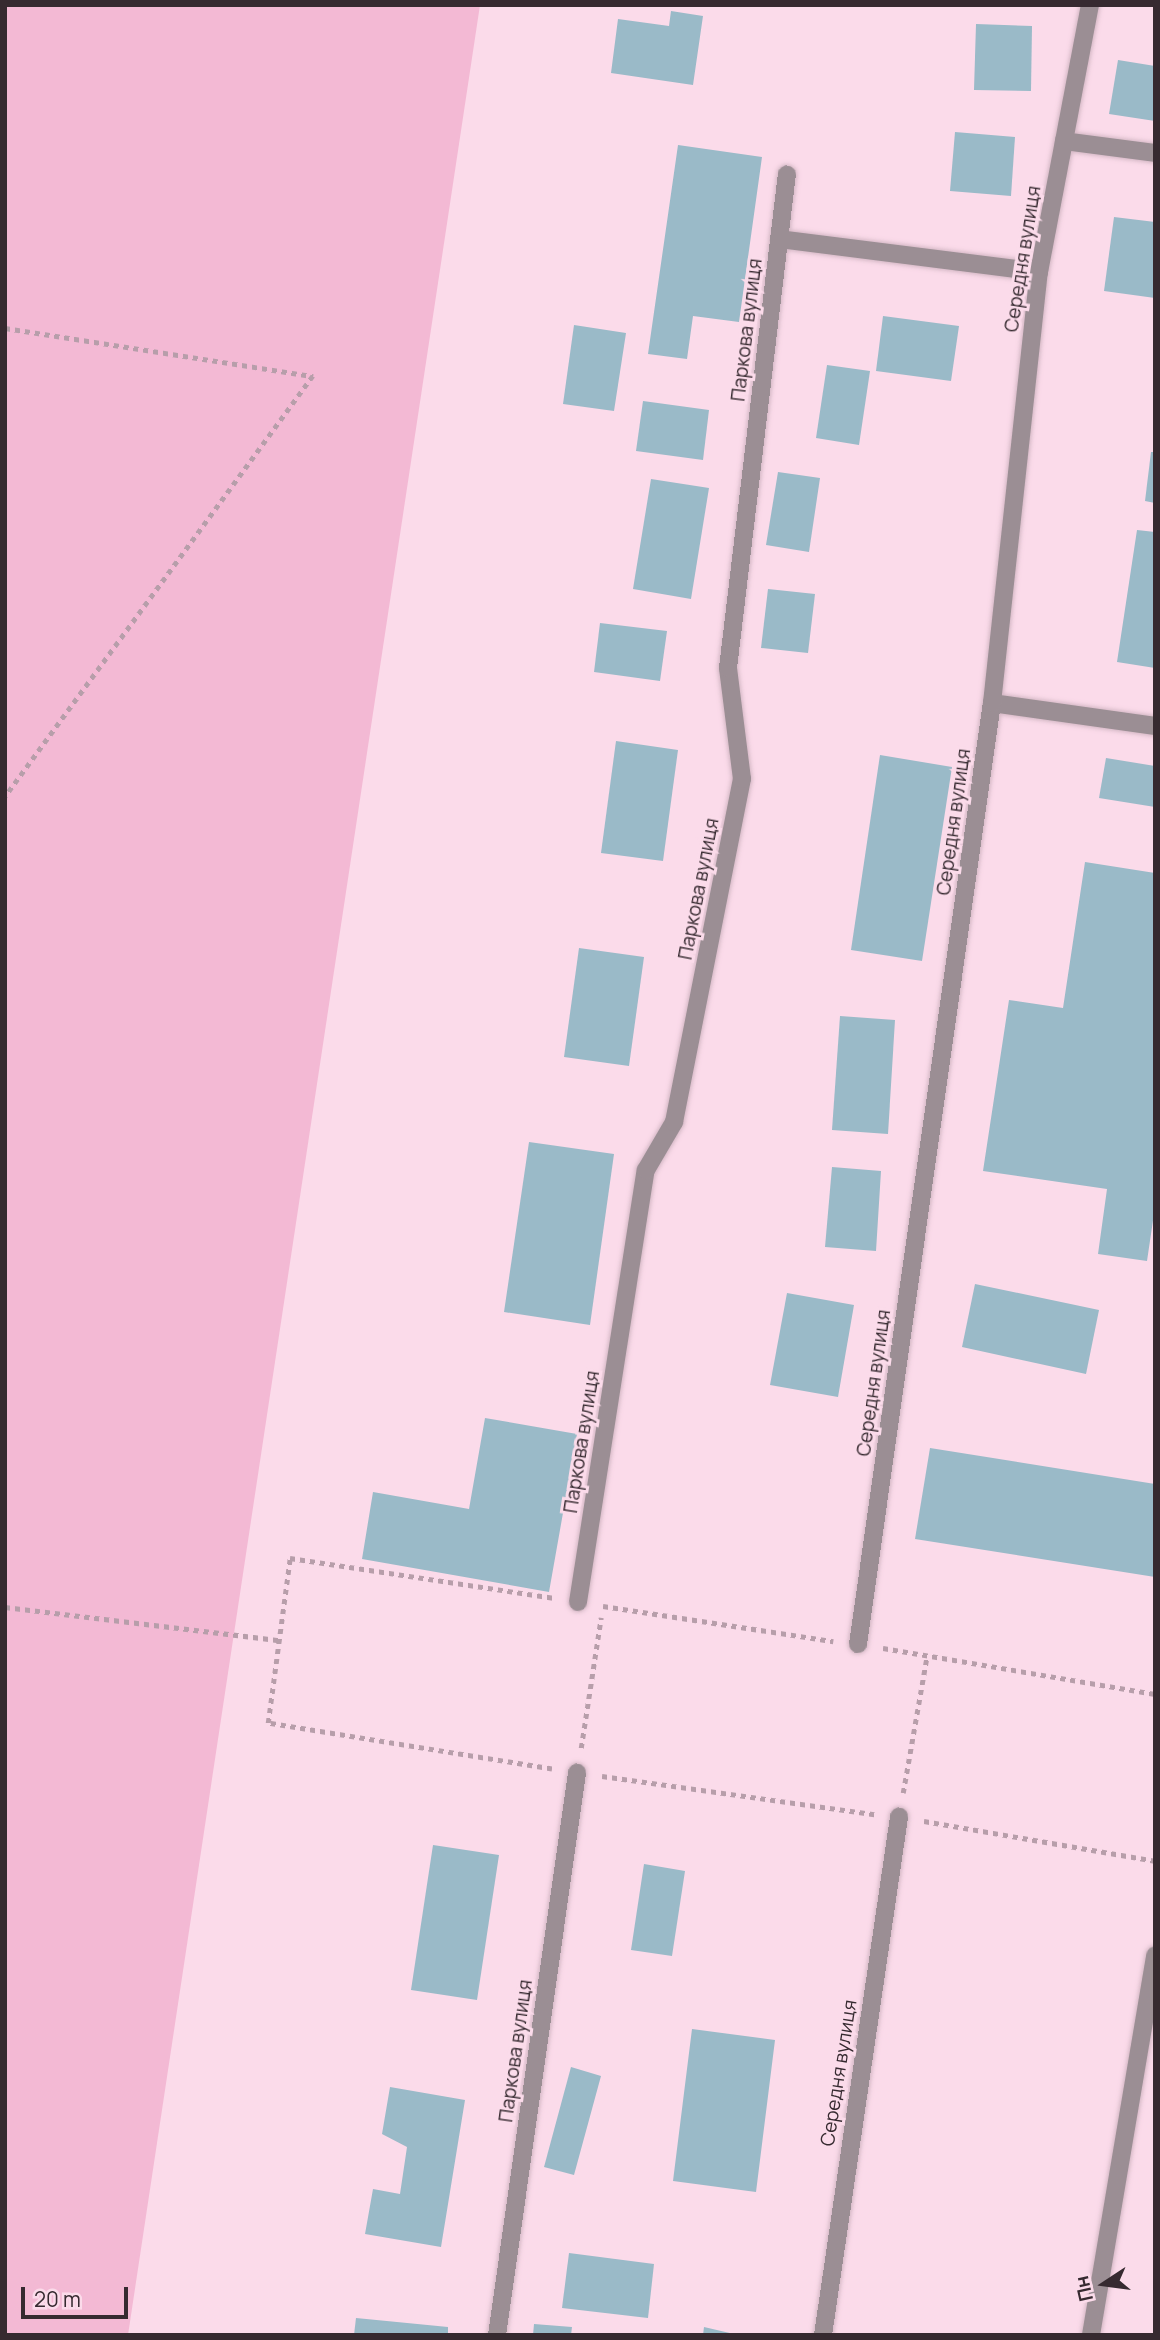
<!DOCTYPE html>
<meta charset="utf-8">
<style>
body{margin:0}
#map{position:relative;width:1160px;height:2340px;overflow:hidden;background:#fbdbea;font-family:Manrope,sans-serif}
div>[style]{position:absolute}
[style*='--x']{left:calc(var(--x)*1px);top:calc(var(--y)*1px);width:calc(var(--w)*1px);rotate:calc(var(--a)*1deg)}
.green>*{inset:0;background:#f3b9d4}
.building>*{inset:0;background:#9abac8}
.path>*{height:4.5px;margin-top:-2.25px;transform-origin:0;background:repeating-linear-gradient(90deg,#b79eaa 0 5px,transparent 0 10px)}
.roads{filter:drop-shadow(0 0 2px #d4b8c5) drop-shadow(0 0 2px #d4b8c5)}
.minor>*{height:18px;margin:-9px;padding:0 9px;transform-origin:9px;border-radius:9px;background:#9b8e94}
span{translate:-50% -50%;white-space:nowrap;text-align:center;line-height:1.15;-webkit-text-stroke:6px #fbdbea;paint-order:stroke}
.street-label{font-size:19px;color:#362a30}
.frame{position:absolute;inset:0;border:7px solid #362a30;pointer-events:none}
.north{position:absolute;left:1069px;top:2249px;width:70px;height:70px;-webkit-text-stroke:5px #fbdbea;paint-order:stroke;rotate:257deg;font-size:19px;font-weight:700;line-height:28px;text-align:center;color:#362a30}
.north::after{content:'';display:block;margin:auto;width:24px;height:32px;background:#362a30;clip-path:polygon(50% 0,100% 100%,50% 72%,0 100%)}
.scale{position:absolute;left:21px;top:2287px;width:107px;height:32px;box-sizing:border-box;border:4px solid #362a30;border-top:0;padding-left:9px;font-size:21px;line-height:24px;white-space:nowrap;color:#362a30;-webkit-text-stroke:5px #fbdbea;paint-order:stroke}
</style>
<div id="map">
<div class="green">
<i style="clip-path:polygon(5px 5px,480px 5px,128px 2335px,5px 2335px)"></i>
</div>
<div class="building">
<i style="clip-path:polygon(671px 11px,703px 16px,693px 85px,611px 73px,618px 19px,669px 26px)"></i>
<i style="clip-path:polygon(976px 24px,1032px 26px,1031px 91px,974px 90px)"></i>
<i style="clip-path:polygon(1118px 60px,1155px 66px,1155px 121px,1109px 114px)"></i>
<i style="clip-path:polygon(955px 132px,1015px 137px,1011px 196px,950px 191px)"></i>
<i style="clip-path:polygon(678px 145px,762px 157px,739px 322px,693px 316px,687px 359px,648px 354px)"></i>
<i style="clip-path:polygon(1114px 217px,1155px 222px,1155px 298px,1104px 291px)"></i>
<i style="clip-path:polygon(883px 316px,959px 326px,951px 381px,876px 371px)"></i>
<i style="clip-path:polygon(574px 325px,626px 333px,614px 411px,563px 404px)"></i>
<i style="clip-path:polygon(827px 365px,870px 371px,859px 445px,816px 438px)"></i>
<i style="clip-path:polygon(643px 401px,709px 410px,703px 460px,636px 451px)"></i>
<i style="clip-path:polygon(1151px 452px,1155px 452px,1155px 503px,1145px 501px)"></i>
<i style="clip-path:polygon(778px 472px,820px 478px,809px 552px,766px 545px)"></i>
<i style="clip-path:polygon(651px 479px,709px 488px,691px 599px,633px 589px)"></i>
<i style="clip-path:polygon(1137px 530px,1155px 532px,1155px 668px,1117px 662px)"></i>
<i style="clip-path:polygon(768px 589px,815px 594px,808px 653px,761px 648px)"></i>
<i style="clip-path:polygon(600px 623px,667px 631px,660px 681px,594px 672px)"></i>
<i style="clip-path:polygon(616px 741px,678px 750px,663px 861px,601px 853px)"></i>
<i style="clip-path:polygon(880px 755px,952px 767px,922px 961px,851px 950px)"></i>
<i style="clip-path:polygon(1106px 758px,1155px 766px,1155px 807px,1099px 798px)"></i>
<i style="clip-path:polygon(1085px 862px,1155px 873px,1155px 1207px,1147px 1261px,1098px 1254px,1107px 1189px,983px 1171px,1009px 1000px,1063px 1008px)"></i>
<i style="clip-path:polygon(579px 948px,644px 957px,629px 1066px,564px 1057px)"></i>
<i style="clip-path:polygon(840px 1016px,895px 1020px,888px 1134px,832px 1130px)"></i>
<i style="clip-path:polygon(529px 1142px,614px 1154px,590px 1325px,504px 1312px)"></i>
<i style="clip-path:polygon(832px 1167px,881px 1171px,876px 1251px,825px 1247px)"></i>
<i style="clip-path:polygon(975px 1284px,1099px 1310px,1086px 1374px,962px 1347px)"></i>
<i style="clip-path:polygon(787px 1293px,854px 1305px,838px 1397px,770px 1385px)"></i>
<i style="clip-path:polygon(485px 1418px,577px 1434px,549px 1592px,362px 1559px,373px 1492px,469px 1509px)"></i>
<i style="clip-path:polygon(930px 1448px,1155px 1484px,1155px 1577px,915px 1539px)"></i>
<i style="clip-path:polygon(433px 1845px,499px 1855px,477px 2000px,411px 1990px)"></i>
<i style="clip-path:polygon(644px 1864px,685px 1871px,672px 1956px,631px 1950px)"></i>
<i style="clip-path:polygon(692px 2029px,775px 2040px,756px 2192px,673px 2181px)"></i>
<i style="clip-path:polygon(571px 2067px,601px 2076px,574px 2175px,544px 2167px)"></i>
<i style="clip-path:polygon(390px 2087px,465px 2100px,441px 2247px,365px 2234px,373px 2189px,400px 2194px,407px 2147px,382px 2134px)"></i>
<i style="clip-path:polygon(569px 2253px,654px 2264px,648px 2318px,562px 2308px)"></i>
<i style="clip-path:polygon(356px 2318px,448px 2327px,448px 2335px,354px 2335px)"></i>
<i style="clip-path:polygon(534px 2324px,572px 2327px,571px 2335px,533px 2335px)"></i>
<i style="clip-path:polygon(704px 2327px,734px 2334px,734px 2335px,703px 2335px)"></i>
</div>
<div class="path">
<i style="--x:5;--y:328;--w:312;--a:8.9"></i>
<i style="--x:313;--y:376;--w:522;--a:126.19"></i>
<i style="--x:603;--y:1606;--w:233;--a:8.7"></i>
<i style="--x:5;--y:1607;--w:276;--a:6.9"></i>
<i style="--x:883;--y:1648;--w:276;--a:9.6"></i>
<i style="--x:581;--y:1748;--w:132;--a:-81.3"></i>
<i style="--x:552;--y:1769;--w:288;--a:-170.8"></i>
<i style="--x:268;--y:1723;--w:166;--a:-82.4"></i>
<i style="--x:290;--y:1558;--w:266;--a:8.6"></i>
<i style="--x:602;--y:1776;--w:275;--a:8"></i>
<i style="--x:903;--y:1793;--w:139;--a:-80.1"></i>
<i style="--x:924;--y:1821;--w:234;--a:9.8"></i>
</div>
<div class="roads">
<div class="minor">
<i style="--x:1064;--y:141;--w:92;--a:7.5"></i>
<i style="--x:779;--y:239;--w:262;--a:7.2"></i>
<i style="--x:992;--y:703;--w:165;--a:8"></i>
<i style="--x:578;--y:1602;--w:437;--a:-81.1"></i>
<i style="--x:646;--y:1170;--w:56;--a:-59.7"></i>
<i style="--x:674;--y:1122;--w:350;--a:-78.8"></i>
<i style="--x:742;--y:779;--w:112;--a:-97.2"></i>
<i style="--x:728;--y:668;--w:497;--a:-83.2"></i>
<i style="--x:858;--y:1644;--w:950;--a:-81.9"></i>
<i style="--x:992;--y:703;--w:434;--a:-83.8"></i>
<i style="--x:1039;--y:272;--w:272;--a:-79.2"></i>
<i style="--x:497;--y:2335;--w:568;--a:-81.9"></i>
<i style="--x:823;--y:2335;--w:524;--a:-81.65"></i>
<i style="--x:1091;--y:2335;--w:385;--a:-80.4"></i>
</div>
</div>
<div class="street-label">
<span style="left:1023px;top:259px;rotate:-81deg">Середня вулиця</span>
<span style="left:747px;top:330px;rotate:-83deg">Паркова вулиця</span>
<span style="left:954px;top:822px;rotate:-82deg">Середня вулиця</span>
<span style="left:699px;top:889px;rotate:-79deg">Паркова вулиця</span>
<span style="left:874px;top:1383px;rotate:-82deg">Середня вулиця</span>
<span style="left:582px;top:1442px;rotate:-81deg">Паркова вулиця</span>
<span style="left:516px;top:2051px;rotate:-82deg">Паркова вулиця</span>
<span style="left:839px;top:2073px;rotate:-81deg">Середня вулиця</span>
</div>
<div class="frame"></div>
<div class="north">Пн</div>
<div class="scale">20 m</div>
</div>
